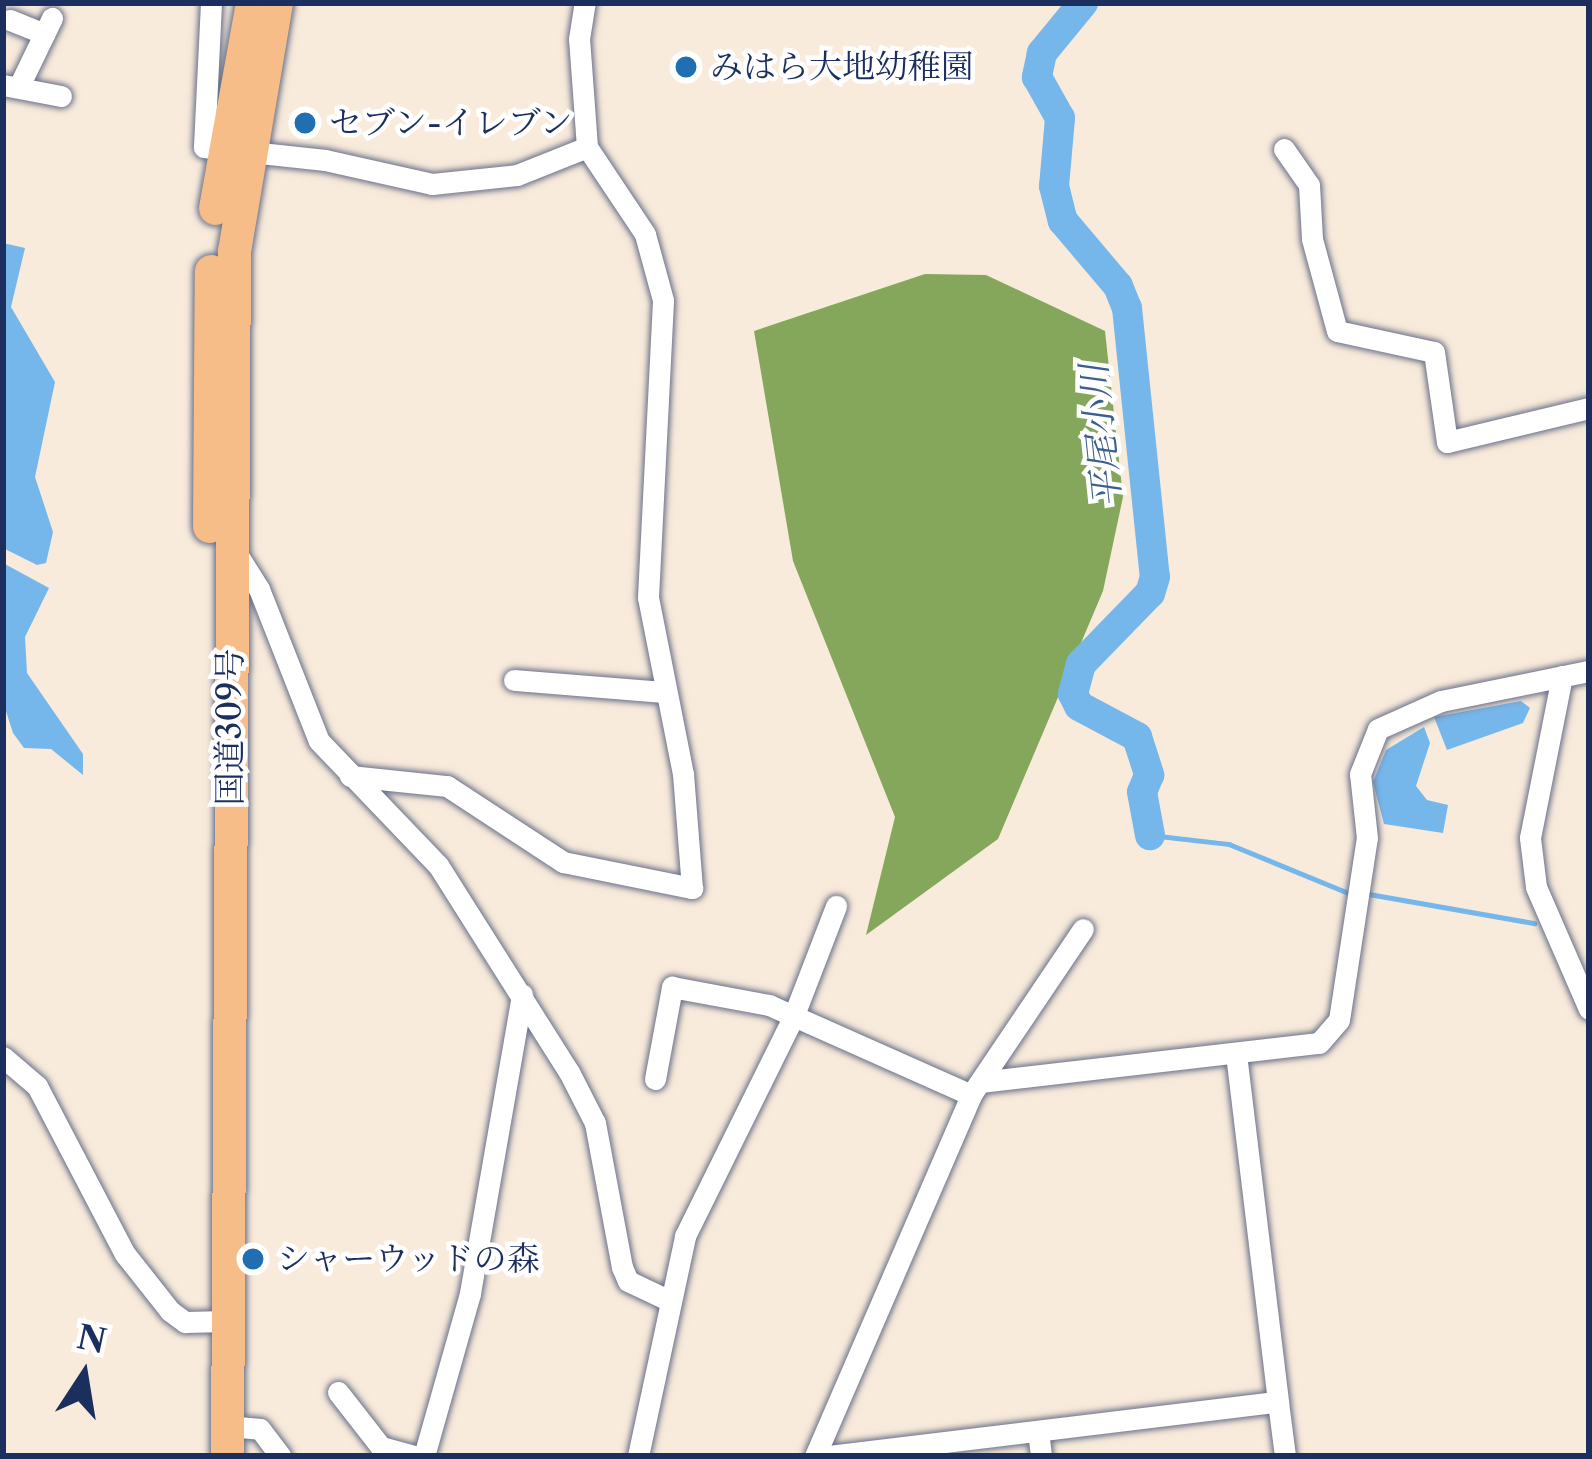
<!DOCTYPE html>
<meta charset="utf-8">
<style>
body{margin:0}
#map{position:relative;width:1592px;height:1459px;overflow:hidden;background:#f9ebdb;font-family:"Libre Caslon Text","Noto Serif JP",serif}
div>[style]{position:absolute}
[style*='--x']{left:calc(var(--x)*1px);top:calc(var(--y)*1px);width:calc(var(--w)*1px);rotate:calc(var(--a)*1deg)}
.forest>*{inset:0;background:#85a75c}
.water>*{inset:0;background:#76b7eb}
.stream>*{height:4.5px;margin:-2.25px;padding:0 2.25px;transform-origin:2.25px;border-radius:2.25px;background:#76b7eb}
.river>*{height:30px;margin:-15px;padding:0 15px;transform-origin:15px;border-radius:15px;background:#76b7eb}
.roads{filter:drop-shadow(0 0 3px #69718a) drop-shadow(0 0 3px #69718a)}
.minor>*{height:21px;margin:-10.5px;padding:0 10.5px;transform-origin:10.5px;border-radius:10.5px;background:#fff}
.highway>*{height:33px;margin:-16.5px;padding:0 16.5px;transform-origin:16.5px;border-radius:16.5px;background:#f7bd88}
.dots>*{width:33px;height:33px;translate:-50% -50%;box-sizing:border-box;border:6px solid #fff;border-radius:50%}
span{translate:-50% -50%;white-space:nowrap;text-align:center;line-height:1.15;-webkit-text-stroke:9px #fff;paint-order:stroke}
.poi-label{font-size:33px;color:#1b2f5e}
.left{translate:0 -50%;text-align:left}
.street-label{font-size:33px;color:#1b2f5e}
.water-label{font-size:36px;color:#3b5f8f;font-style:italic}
.frame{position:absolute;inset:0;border:6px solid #1b2f5e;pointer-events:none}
.north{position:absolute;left:24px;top:1315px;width:120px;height:120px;-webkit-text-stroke:9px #fff;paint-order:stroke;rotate:12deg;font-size:33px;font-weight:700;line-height:48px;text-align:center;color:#1b2f5e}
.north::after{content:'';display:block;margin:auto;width:42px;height:54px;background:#1b2f5e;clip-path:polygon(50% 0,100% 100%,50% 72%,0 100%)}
</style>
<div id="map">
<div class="forest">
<i style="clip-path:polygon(925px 274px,986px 275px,1105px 331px,1123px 497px,1103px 591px,998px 839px,866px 935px,895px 817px,793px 561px,754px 331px)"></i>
</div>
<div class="water">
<i style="clip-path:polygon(3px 243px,25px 248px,11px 307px,55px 382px,35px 477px,53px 532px,46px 563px,37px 565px,3px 548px)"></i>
<i style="clip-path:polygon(3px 563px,49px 588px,25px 637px,27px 673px,83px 754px,83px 775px,51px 749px,24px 748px,13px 733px,3px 702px)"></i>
<i style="clip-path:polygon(1521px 701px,1530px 708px,1523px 723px,1447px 750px,1434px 717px)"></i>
<i style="clip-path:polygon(1424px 727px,1430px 743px,1416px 786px,1427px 800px,1448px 805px,1443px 833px,1384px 824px,1373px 782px,1386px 750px)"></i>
</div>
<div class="stream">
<i style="--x:1150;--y:835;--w:80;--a:6.5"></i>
<i style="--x:1229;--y:844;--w:132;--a:22.3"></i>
<i style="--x:1369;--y:894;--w:168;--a:10"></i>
</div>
<div class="river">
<i style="--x:1083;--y:3;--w:65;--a:129.4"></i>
<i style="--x:1042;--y:53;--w:25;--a:102"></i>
<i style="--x:1037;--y:77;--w:47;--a:60.7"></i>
<i style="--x:1060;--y:118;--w:68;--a:95"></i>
<i style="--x:1054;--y:186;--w:36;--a:76"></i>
<i style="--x:1063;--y:221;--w:85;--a:49.8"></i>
<i style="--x:1118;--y:286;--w:24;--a:68"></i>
<i style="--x:1127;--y:308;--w:270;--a:84.1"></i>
<i style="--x:1155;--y:577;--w:17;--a:107"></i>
<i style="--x:1150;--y:593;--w:99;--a:134.2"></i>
<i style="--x:1081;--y:664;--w:31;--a:105"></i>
<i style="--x:1073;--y:694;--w:13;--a:63"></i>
<i style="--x:1079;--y:706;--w:66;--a:28.1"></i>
<i style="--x:1137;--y:737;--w:40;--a:72"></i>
<i style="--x:1149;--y:775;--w:18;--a:112"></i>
<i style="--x:1142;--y:792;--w:44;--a:79.5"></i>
</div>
<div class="roads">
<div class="minor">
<i style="--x:211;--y:3;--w:144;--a:92.8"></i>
<i style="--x:204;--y:147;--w:122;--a:6.1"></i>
<i style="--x:325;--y:160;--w:110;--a:12.6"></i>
<i style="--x:432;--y:184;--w:85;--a:-6"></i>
<i style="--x:517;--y:175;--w:75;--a:-21.8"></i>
<i style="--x:10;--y:20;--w:37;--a:22"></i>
<i style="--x:22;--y:80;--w:69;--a:-64.2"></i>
<i style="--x:3;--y:85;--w:59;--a:10.7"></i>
<i style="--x:1284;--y:149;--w:44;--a:55.2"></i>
<i style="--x:1309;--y:185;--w:54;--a:86.8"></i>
<i style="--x:1312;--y:239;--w:95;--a:74.8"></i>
<i style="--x:1337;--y:331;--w:99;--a:12.2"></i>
<i style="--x:1434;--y:352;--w:91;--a:81.8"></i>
<i style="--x:1447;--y:442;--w:146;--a:-13.5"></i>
<i style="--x:232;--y:546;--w:51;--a:57.9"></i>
<i style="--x:259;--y:589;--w:163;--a:68.5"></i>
<i style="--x:319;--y:741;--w:172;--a:46.2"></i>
<i style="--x:438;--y:865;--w:245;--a:57.7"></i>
<i style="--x:569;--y:1072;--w:57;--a:63"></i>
<i style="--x:595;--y:1123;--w:147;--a:79.4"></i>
<i style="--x:622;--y:1267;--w:15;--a:67"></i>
<i style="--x:628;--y:1281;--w:44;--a:25.4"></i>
<i style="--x:1562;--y:676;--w:165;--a:101.2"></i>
<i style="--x:1530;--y:838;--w:49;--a:83"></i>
<i style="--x:1536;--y:887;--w:133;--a:66.5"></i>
<i style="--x:514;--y:680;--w:149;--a:4.6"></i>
<i style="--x:350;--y:776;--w:98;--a:5.9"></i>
<i style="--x:447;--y:786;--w:139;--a:33.2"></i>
<i style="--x:563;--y:862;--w:132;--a:11.4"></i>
<i style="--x:692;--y:888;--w:114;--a:-94.5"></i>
<i style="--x:683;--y:774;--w:180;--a:-101.2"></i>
<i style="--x:648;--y:597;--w:297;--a:-87.1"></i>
<i style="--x:663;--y:300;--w:68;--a:-105.3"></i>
<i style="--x:645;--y:234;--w:105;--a:-123.7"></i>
<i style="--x:587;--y:147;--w:108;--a:-94.2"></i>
<i style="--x:579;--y:39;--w:36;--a:-81"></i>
<i style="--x:1236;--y:1054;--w:351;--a:83.1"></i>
<i style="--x:3;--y:1057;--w:45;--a:40.5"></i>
<i style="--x:37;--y:1086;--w:190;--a:62.4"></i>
<i style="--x:125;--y:1254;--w:73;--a:51.7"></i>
<i style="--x:170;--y:1311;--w:19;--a:36"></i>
<i style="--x:185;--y:1322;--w:41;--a:-1.4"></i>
<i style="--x:655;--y:1079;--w:94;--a:-79.5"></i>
<i style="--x:672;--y:987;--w:99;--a:10.5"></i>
<i style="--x:769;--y:1005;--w:221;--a:24"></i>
<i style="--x:980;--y:1082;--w:341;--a:-6.6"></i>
<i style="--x:1319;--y:1043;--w:30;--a:-49"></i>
<i style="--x:1339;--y:1020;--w:184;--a:-81.3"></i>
<i style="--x:1367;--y:838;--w:64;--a:-96.2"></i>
<i style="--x:1360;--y:774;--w:48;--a:-68.2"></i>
<i style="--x:1378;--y:729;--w:69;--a:-24"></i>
<i style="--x:1441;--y:701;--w:151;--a:-11.5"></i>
<i style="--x:338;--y:1392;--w:70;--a:52"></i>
<i style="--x:381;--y:1447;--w:34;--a:15"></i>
<i style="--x:227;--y:1426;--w:33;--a:5"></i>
<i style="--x:260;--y:1429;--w:34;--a:53"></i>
<i style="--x:1038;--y:1431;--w:25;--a:83"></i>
<i style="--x:424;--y:1456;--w:169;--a:-74.2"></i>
<i style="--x:470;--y:1293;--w:303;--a:-80.1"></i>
<i style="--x:638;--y:1456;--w:225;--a:-77.9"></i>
<i style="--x:685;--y:1236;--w:246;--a:-63.7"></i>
<i style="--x:794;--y:1015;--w:117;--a:-68.9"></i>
<i style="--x:815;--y:1456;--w:393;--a:-66.6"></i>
<i style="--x:971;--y:1095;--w:200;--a:-56"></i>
<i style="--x:829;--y:1456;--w:452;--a:-6.9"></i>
<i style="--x:1278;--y:1402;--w:54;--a:82.6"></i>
</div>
<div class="highway">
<i style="--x:215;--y:208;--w:208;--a:-79.8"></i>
<i style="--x:209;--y:526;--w:255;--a:-89.6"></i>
<i style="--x:227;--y:1456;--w:1205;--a:-89.67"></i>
<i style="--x:234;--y:251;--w:252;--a:-80.4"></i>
</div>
</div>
<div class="dots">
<i style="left:686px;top:67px;background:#1f6fb2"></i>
<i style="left:305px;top:123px;background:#1f6fb2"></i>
<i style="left:253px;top:1259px;background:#1f6fb2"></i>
</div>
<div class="poi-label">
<span class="left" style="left:710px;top:67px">みはら大地幼稚園</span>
<span class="left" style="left:329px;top:123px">セブン-イレブン</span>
<span class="left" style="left:277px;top:1259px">シャーウッドの森</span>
</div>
<div class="street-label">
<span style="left:230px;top:727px;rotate:-90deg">国道309号</span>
</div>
<div class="water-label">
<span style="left:1101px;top:436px;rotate:-96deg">平尾小川</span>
</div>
<div class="frame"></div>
<div class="north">N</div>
</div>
